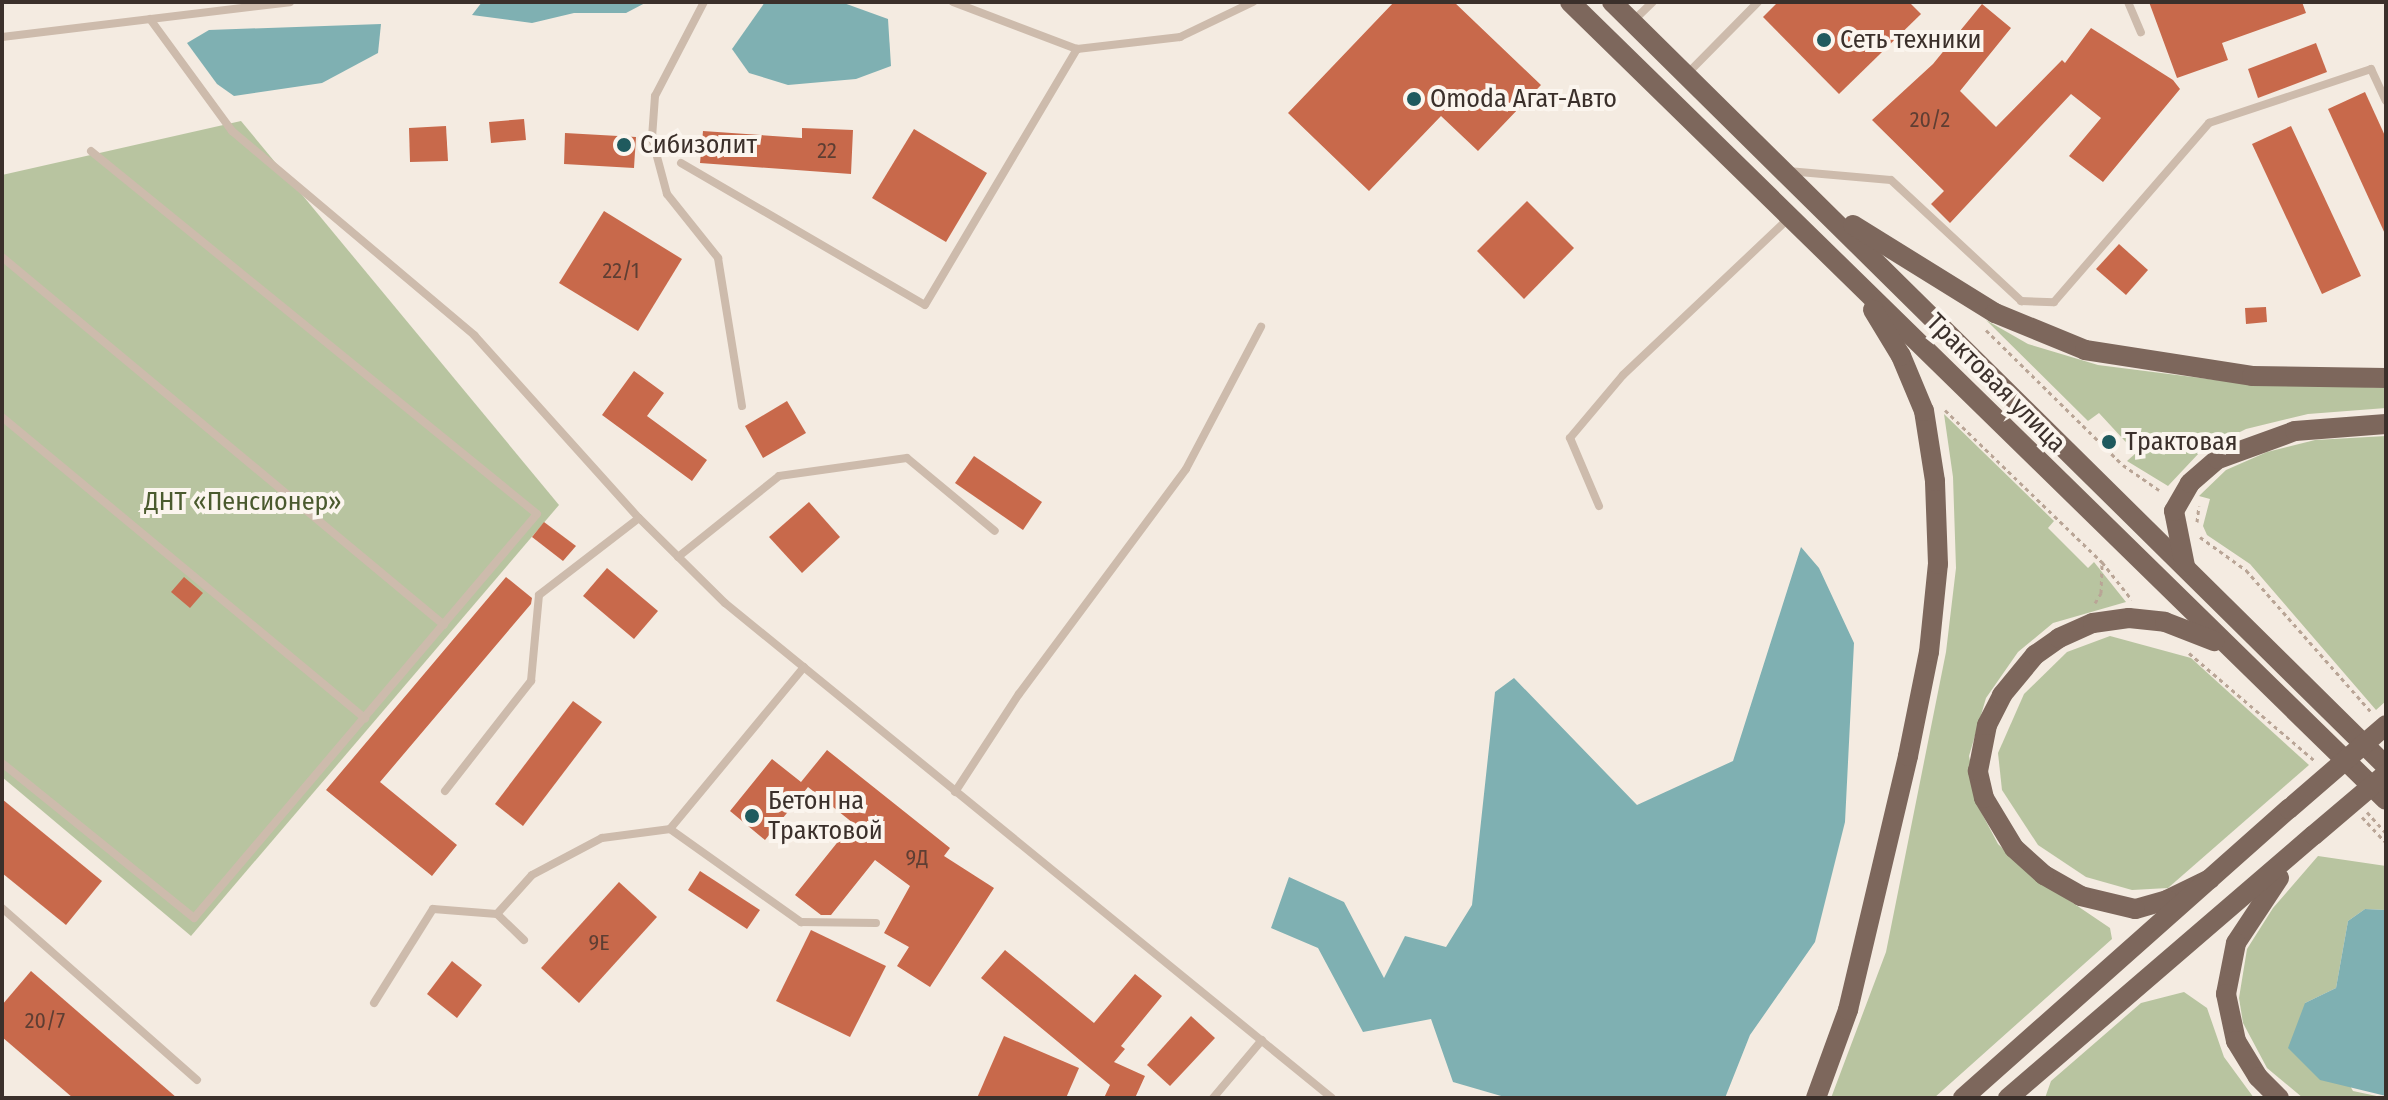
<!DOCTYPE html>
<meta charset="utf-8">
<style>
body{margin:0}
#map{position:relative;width:2388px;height:1100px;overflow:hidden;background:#f4ebe1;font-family:"Fira Sans Condensed",sans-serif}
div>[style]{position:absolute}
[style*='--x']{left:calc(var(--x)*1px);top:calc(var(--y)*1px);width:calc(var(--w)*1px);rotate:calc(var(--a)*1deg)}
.green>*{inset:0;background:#b8c4a0}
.water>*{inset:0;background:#7fb0b2}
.building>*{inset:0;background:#c8694b}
.path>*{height:3px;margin-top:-1.5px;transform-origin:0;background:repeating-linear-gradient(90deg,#b9a596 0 4px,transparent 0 8px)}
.lane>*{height:8px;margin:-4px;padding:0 4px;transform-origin:4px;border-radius:4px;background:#cdbbac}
.primary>*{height:20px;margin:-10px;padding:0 10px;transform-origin:10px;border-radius:10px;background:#7d675c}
.primary-bridge>*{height:20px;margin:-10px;padding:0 10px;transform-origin:10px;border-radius:10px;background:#7d675c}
.dots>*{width:22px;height:22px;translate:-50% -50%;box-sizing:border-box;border:4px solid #fbf5ee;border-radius:50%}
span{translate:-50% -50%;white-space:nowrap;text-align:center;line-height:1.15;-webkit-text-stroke:8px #fbf5ee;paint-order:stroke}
.number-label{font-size:22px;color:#5e3e33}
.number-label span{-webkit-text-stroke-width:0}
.poi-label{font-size:26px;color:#3b302b}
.left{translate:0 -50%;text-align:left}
.street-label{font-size:26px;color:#3b302b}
.park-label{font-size:26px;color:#4a5a2e}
.frame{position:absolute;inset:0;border:4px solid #3b302b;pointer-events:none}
</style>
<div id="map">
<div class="green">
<i style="clip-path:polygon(241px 121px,559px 505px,191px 936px,2px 777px,2px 175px)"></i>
<i style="clip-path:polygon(1986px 320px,2028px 344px,2098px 365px,2216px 380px,2386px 388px,2386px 408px,2308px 414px,2246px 429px,2200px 452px,2168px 486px,2127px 461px,2136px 453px,2099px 413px,2088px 421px)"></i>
<i style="clip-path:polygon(1944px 414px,2054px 521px,2048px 528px,2088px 568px,2094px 562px,2126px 602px,2053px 623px,2018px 652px,1986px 698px,1969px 756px,1980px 810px,1998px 844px,2027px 872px,2110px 928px,2112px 939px,1934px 1098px,1831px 1098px,1886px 952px,1946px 652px,1956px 568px,1953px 477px)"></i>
<i style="clip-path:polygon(2386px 436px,2386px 701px,2376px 710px,2250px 564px,2207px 535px,2203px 526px,2210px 499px,2199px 496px,2226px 470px,2267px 452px,2315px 440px)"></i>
<i style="clip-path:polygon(2110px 636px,2191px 658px,2309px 765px,2168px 888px,2132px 890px,2086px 877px,2038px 845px,2002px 790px,1998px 753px,2024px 694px,2067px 652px)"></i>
<i style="clip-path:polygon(2318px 856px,2386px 866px,2386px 910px,2365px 909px,2348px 921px,2336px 988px,2305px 1003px,2353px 1091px,2386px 1098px,2303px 1098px,2267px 1068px,2243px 1023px,2239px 998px,2247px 949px,2273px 908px)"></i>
<i style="clip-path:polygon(2184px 992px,2207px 1008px,2224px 1057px,2254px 1098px,2045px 1098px,2051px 1081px,2141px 1003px)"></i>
</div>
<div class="water">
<i style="clip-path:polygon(482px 2px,647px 2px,626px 13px,574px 13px,532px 23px,472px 15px)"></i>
<i style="clip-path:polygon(765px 2px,841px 2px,888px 19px,891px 66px,856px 79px,788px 85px,749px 73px,732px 49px)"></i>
<i style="clip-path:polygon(381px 24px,378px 53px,322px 83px,234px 96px,217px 84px,187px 43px,209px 30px)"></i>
<i style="clip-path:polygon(1801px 547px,1819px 568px,1854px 643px,1845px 822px,1815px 942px,1750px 1035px,1725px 1098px,1508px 1098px,1453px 1082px,1431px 1019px,1363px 1032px,1318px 948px,1271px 928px,1289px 877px,1344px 902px,1384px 978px,1405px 936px,1446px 947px,1472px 905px,1495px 692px,1514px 678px,1637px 805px,1733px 761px)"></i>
<i style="clip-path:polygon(2365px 909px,2386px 910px,2386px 1096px,2320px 1080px,2288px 1048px,2305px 1003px,2336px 988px,2348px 921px)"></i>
</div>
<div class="building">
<i style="clip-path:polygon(1394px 2px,1454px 2px,1541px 85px,1478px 151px,1441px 116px,1369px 191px,1288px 113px)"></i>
<i style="clip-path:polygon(1778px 2px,1909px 2px,1921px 14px,1839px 94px,1763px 17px)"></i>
<i style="clip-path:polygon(2149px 2px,2302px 2px,2306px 13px,2222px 43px,2228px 60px,2177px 78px)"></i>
<i style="clip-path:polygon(1982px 4px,2011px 28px,1960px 91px,1996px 127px,2062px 60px,2065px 63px,2091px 28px,2173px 80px,2180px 89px,2103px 182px,2069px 156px,2101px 118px,2071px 94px,1950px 223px,1931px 204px,1944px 191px,1872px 120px,1933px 64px)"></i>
<i style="clip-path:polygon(2316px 43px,2327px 72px,2258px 98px,2248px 69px)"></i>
<i style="clip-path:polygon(2365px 92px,2386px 138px,2386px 236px,2328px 109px)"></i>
<i style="clip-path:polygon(524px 119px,526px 140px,491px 143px,489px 122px)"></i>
<i style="clip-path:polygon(446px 126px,448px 161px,410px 162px,409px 128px)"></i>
<i style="clip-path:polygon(2291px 126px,2361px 276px,2322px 294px,2252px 144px)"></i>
<i style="clip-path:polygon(802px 128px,853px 130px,851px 174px,700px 163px,703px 131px,802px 138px)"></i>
<i style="clip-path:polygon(914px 129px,987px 173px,946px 242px,872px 198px)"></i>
<i style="clip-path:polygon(565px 133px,636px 137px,634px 168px,564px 164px)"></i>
<i style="clip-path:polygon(1527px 201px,1574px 248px,1524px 299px,1477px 251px)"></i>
<i style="clip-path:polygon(604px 211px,682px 259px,638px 331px,559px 283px)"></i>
<i style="clip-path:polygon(2119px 244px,2148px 270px,2126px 295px,2096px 269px)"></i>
<i style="clip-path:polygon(2266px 307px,2267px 322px,2246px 324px,2245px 308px)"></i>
<i style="clip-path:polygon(634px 371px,664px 393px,647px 416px,707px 460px,692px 481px,602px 415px)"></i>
<i style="clip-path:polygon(787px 401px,806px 433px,763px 458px,745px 426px)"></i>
<i style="clip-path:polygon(974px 456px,1042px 502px,1023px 530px,955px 483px)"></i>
<i style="clip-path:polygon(809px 502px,840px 537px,802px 573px,769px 537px)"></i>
<i style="clip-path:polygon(544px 522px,576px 546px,563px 561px,532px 537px)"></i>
<i style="clip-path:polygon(607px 568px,658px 611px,634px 639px,583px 596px)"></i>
<i style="clip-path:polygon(184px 577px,203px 593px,190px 608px,171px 592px)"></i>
<i style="clip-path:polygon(506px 577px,532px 598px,531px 604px,380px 782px,457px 845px,432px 876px,326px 790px)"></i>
<i style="clip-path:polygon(573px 701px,602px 722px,523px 826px,495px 804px)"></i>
<i style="clip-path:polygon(827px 750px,950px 848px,944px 856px,994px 888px,930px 987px,897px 966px,909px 947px,884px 933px,910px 886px,875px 860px,831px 915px,821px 915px,795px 895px,853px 823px,808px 787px,765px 840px,730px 811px,772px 759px,801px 782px)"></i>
<i style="clip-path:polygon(2px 799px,102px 881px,66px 925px,2px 873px)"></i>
<i style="clip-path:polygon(700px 871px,760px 910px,747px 929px,688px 890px)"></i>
<i style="clip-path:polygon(619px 882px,657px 917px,579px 1003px,541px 968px)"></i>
<i style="clip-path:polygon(811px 930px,886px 966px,850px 1037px,776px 1001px)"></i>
<i style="clip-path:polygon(1005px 950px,1094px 1023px,1135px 974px,1162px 996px,1121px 1046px,1125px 1049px,1114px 1062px,1145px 1076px,1135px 1098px,1104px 1098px,1110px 1085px,981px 978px)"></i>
<i style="clip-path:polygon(452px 961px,482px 985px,457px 1018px,427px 994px)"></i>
<i style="clip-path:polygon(31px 971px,177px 1098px,73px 1098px,2px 1037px,2px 1005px)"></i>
<i style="clip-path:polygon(1191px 1016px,1215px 1038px,1170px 1086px,1147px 1065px)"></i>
<i style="clip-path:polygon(1004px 1036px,1079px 1068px,1066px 1098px,977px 1098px)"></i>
</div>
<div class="path">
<i style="--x:1986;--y:330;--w:192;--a:44.6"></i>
<i style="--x:2123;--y:465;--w:44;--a:34.8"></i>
<i style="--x:1945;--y:410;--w:219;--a:44.1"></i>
<i style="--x:2102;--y:562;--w:48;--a:51.7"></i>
<i style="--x:2197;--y:522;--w:16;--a:-83"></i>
<i style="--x:2200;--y:537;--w:57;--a:35.7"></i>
<i style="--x:2246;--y:570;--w:191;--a:48.6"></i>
<i style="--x:2095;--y:603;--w:12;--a:-59"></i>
<i style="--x:2101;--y:593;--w:29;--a:-88"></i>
<i style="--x:2189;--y:653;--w:167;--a:40.6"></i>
<i style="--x:2367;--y:812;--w:28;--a:48"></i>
<i style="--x:2362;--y:817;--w:33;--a:47"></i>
</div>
<div class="lane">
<i style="--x:704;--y:2;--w:106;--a:117.5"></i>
<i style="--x:655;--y:96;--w:42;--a:94.1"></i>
<i style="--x:652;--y:138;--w:58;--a:75"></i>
<i style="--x:667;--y:194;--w:82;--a:51.4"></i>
<i style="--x:718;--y:258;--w:150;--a:80.8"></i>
<i style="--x:953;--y:2;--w:133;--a:20.8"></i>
<i style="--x:1077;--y:49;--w:104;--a:-6.6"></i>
<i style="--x:1180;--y:37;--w:81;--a:-25.6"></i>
<i style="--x:2128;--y:2;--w:33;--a:67"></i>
<i style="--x:150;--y:19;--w:139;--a:53.8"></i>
<i style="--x:232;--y:131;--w:317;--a:40.1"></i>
<i style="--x:474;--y:335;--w:246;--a:48"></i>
<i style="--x:639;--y:518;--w:121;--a:44.7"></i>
<i style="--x:725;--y:603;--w:783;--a:39.2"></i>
<i style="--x:1633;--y:21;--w:28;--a:-44"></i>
<i style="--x:2;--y:37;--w:290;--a:-6.9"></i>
<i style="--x:1687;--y:74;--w:101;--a:-45.4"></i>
<i style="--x:681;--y:163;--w:282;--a:30.2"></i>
<i style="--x:925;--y:305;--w:298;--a:-59.3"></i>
<i style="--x:1788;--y:171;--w:103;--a:5"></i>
<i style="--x:1891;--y:180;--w:178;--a:42.9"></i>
<i style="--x:2021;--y:301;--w:33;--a:2"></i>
<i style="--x:2054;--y:302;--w:237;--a:-49.1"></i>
<i style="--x:2209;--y:123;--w:171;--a:-18.4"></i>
<i style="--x:2371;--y:69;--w:35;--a:65"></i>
<i style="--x:2;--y:257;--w:575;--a:39.78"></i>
<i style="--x:2;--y:417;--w:472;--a:39.7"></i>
<i style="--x:1599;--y:506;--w:74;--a:-113.1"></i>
<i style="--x:1570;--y:438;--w:82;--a:-49.9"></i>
<i style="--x:1623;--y:375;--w:230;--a:-43.4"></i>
<i style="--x:678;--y:557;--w:129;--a:-38.7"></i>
<i style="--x:779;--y:476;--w:129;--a:-8"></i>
<i style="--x:907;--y:458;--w:114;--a:39.7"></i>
<i style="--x:804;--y:667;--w:210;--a:129.6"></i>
<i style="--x:670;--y:829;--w:161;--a:35.4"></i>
<i style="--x:801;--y:922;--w:75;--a:0.8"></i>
<i style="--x:2;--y:763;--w:247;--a:38.9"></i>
<i style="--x:194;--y:918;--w:530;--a:-49.67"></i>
<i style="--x:537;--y:514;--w:575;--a:-140.86"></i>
<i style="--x:445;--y:791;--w:140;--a:-52"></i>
<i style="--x:531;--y:681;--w:86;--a:-84.7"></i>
<i style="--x:539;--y:595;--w:126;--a:-37.6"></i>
<i style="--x:955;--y:792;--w:117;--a:-56.9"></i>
<i style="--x:1019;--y:694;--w:280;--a:-53.4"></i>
<i style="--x:1186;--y:469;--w:161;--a:-62.2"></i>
<i style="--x:2;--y:908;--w:260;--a:41.4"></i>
<i style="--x:524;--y:940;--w:37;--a:-136"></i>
<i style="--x:497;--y:914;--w:52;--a:-48.1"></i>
<i style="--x:532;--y:875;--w:79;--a:-27.9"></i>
<i style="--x:602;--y:838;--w:69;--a:-7.5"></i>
<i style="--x:374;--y:1003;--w:111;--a:-57.9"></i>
<i style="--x:433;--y:909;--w:64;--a:4.5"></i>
<i style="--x:1213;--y:1098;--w:76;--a:-49.8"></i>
</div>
<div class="primary">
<i style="--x:1570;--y:2;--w:1141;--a:44.36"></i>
<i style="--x:1612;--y:2;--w:1088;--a:44.63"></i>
<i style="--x:1853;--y:225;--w:167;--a:31.8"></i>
<i style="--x:1995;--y:313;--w:97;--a:22.3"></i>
<i style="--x:2085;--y:350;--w:169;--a:8.8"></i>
<i style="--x:2252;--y:376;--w:134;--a:0.9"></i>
<i style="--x:2185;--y:566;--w:56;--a:-101.3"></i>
<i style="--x:2174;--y:511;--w:32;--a:-60"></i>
<i style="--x:2190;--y:483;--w:37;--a:-41"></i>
<i style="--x:2218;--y:459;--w:82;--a:-20"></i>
<i style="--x:2295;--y:431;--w:91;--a:-4.4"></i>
<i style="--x:2279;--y:878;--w:78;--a:123.5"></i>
<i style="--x:2236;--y:943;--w:52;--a:101.1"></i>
<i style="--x:2226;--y:994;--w:48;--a:78"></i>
<i style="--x:2236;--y:1041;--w:42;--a:58.6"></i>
<i style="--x:2258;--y:1077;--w:30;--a:45"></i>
<i style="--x:2210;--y:879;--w:48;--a:154"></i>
<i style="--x:2167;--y:900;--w:33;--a:164"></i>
<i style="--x:2135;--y:909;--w:56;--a:-166.5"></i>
<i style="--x:2081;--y:896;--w:43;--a:-150.4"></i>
<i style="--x:2044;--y:875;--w:40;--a:-138"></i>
<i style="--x:2014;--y:848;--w:58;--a:-121"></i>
<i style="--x:1984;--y:798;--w:28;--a:-103"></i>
<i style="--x:1978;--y:771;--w:47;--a:-78.9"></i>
<i style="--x:1987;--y:725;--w:34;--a:-63"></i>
<i style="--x:2002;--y:695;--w:52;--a:-50.5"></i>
<i style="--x:2035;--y:655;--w:29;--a:-35"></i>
<i style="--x:2059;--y:638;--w:37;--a:-24"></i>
<i style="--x:2093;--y:623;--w:36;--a:-8"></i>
<i style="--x:2129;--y:618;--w:36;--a:6"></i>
<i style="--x:2165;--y:622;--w:53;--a:21.2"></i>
<i style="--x:1816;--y:1098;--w:94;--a:-70"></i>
<i style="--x:1848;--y:1010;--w:261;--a:-76.7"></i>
<i style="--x:1908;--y:756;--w:106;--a:-78.6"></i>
<i style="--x:1929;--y:652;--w:88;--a:-84.2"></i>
<i style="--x:1938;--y:564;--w:83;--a:-92.1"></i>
<i style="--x:1935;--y:481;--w:71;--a:-98.9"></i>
<i style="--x:1924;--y:411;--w:60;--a:-112.7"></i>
<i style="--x:1901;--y:356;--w:54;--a:-121.3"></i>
<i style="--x:1963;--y:1098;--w:436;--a:-41.6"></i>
<i style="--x:2008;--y:1098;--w:403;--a:-40.7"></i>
</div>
<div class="primary-bridge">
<i style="--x:2289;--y:809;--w:128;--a:-40.9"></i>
<i style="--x:2314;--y:835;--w:94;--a:-40.3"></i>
</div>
<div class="dots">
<i style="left:1824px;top:40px;background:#1f5a5e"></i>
<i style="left:1414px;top:99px;background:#1f5a5e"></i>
<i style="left:624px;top:145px;background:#1f5a5e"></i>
<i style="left:2109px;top:442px;background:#1f5a5e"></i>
<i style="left:752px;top:816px;background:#1f5a5e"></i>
</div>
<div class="number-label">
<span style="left:1930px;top:120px">20/2</span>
<span style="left:827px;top:151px">22</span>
<span style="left:621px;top:271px">22/1</span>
<span style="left:917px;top:858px">9Д</span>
<span style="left:599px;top:943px">9Е</span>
<span style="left:45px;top:1021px">20/7</span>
</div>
<div class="poi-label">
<span class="left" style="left:1840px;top:40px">Сеть техники</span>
<span class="left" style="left:1430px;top:99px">Omoda Агат-Авто</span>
<span class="left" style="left:640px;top:145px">Сибизолит</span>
<span class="left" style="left:2125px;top:442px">Трактовая</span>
<span class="left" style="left:768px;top:816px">Бетон на<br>Трактовой</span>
</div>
<div class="street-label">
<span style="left:1996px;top:383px;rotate:45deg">Трактовая улица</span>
</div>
<div class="park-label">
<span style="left:243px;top:502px">ДНТ «Пенсионер»</span>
</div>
<div class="frame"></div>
</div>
